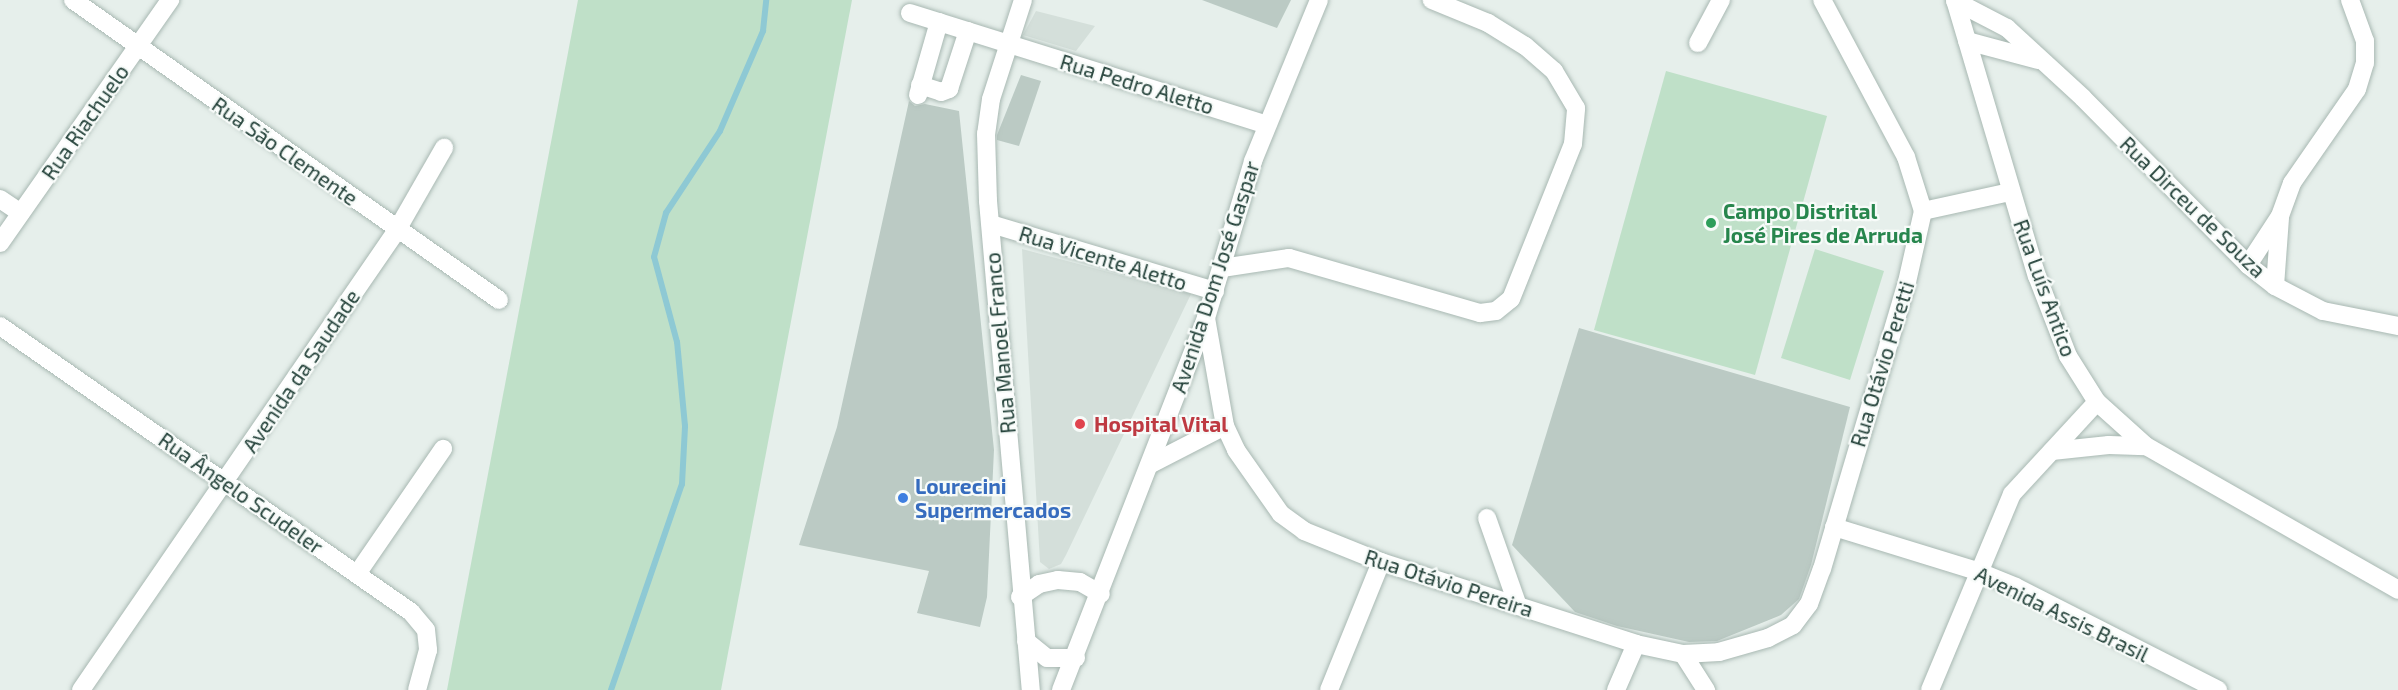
<!DOCTYPE html>
<html>
<head>
<meta charset="utf-8">
<style>
	body { margin:0 }
	#map { position:relative; width:2398px; height:690px; overflow:hidden; background:#e6efeb; font-family:"Exo 2",sans-serif }
	div>[style] { position:absolute }
	.built>* { inset:0; background:#d4dfda }
	.green>* { inset:0; background:#bfe0c8 }
	.stream>* { height:6px; margin:-3px; padding:0 3px; transform-origin:3px; border-radius:3px; background:#8ec9d4 }
	.building>* { inset:0; background:#bbcac4 }
	.roads { filter:drop-shadow(0 0 2px #a8b8b2) drop-shadow(0 0 2px #a8b8b2) }
	.minor>* { height:18px; margin:-9px; padding:0 9px; transform-origin:9px; border-radius:9px; background:#fff }
	.dots>* { width:16px; height:16px; translate:-50% -50%; box-sizing:border-box; border:3px solid #f7fbf9; border-radius:50% }
	span { translate:-50% -50%; white-space:nowrap; text-align:center; line-height:1.15; -webkit-text-stroke:4.5px #f7fbf9; paint-order:stroke }
	.street-label { font-size:21px; color:#24423a }
	.leisure-label { font-size:21px; color:#27864d; font-weight:700 }
	.left { translate:0 -50%; text-align:left }
	.health-label { font-size:21px; color:#be3a42; font-weight:700 }
	.shop-label { font-size:21px; color:#366cbe; font-weight:700 }
</style>
</head>
<body>
<div id="map">
	<div class="built">
		<i style="clip-path:polygon(1036px 11px,1095px 26px,1076px 51px,1023px 35px)"></i>
		<i style="clip-path:polygon(1022px 249px,1191px 294px,1066px 555px,1061px 564px,1049px 569px,1040px 562px)"></i>
	</div>
	<div class="green">
		<i style="clip-path:polygon(578px 0,852px 0,721px 690px,447px 690px)"></i>
		<i style="clip-path:polygon(1666px 71px,1827px 116px,1755px 375px,1594px 330px)"></i>
		<i style="clip-path:polygon(1815px 249px,1884px 271px,1850px 380px,1781px 358px)"></i>
	</div>
	<div class="stream">
		<i style="left:611px;top:690px;width:218px;rotate:-71deg"></i>
		<i style="left:682px;top:484px;width:58px;rotate:-87deg"></i>
		<i style="left:685px;top:426px;width:84px;rotate:-95.4deg"></i>
		<i style="left:677px;top:342px;width:88px;rotate:-105.1deg"></i>
		<i style="left:654px;top:257px;width:46px;rotate:-74.7deg"></i>
		<i style="left:666px;top:213px;width:98px;rotate:-56.6deg"></i>
		<i style="left:720px;top:131px;width:109px;rotate:-66.7deg"></i>
		<i style="left:763px;top:31px;width:31px;rotate:-84deg"></i>
	</div>
	<div class="building">
		<i style="clip-path:polygon(1202px 0,1291px 0,1277px 28px)"></i>
		<i style="clip-path:polygon(1021px 75px,1041px 81px,1019px 146px,997px 140px,997px 135px)"></i>
		<i style="clip-path:polygon(909px 101px,915px 106px,925px 104px,959px 111px,994px 450px,987px 597px,980px 627px,917px 613px,929px 571px,799px 545px,837px 427px)"></i>
		<i style="clip-path:polygon(1579px 328px,1850px 407px,1811px 565px,1799px 599px,1781px 615px,1717px 641px,1689px 642px,1617px 626px,1575px 612px,1512px 545px)"></i>
	</div>
	<div class="roads">
		<div class="minor">
			<i style="left:73px;top:0;width:521px;rotate:35.15deg"></i>
			<i style="left:1023px;top:0;width:104px;rotate:107.9deg"></i>
			<i style="left:991px;top:99px;width:35px;rotate:98deg"></i>
			<i style="left:986px;top:134px;width:67px;rotate:88.3deg"></i>
			<i style="left:988px;top:201px;width:491px;rotate:85deg"></i>
			<i style="left:1955px;top:0;width:288px;rotate:73.5deg"></i>
			<i style="left:2037px;top:276px;width:86px;rotate:68.8deg"></i>
			<i style="left:2068px;top:356px;width:54px;rotate:57.8deg"></i>
			<i style="left:2097px;top:402px;width:66px;rotate:41.9deg"></i>
			<i style="left:2146px;top:446px;width:290px;rotate:29.7deg"></i>
			<i style="left:1955px;top:1px;width:59px;rotate:27.4deg"></i>
			<i style="left:2007px;top:28px;width:103px;rotate:42.6deg"></i>
			<i style="left:2083px;top:98px;width:235px;rotate:45.3deg"></i>
			<i style="left:2248px;top:265px;width:34px;rotate:38deg"></i>
			<i style="left:2275px;top:286px;width:54px;rotate:27.5deg"></i>
			<i style="left:2323px;top:311px;width:76px;rotate:11.3deg"></i>
			<i style="left:910px;top:13px;width:374px;rotate:17.4deg"></i>
			<i style="left:1967px;top:41px;width:73px;rotate:15deg"></i>
			<i style="left:1698px;top:43px;width:49px;rotate:-61.9deg"></i>
			<i style="left:920px;top:85px;width:22px;rotate:18deg"></i>
			<i style="left:941px;top:92px;width:9px;rotate:-21deg"></i>
			<i style="left:949px;top:89px;width:61px;rotate:-71.9deg"></i>
			<i style="left:918px;top:95px;width:76px;rotate:-74deg"></i>
			<i style="left:0;top:199px;width:25px;rotate:34deg"></i>
			<i style="left:1923px;top:211px;width:89px;rotate:-12.3deg"></i>
			<i style="left:991px;top:224px;width:234px;rotate:16.7deg"></i>
			<i style="left:0;top:243px;width:297px;rotate:-55deg"></i>
			<i style="left:2248px;top:265px;width:59px;rotate:-56.9deg"></i>
			<i style="left:2280px;top:216px;width:35px;rotate:-70deg"></i>
			<i style="left:2292px;top:183px;width:114px;rotate:-55.3deg"></i>
			<i style="left:2357px;top:89px;width:27px;rotate:-73deg"></i>
			<i style="left:2365px;top:63px;width:22px;rotate:-90deg"></i>
			<i style="left:2365px;top:41px;width:44px;rotate:-110.1deg"></i>
			<i style="left:1222px;top:268px;width:68px;rotate:-8.5deg"></i>
			<i style="left:1289px;top:258px;width:199px;rotate:16.1deg"></i>
			<i style="left:1480px;top:313px;width:16px;rotate:-7deg"></i>
			<i style="left:1496px;top:311px;width:19px;rotate:-39deg"></i>
			<i style="left:1511px;top:299px;width:167px;rotate:-68.2deg"></i>
			<i style="left:1573px;top:144px;width:36px;rotate:-85deg"></i>
			<i style="left:1576px;top:108px;width:43px;rotate:-120.7deg"></i>
			<i style="left:1554px;top:71px;width:38px;rotate:-139deg"></i>
			<i style="left:1525px;top:46px;width:44px;rotate:-148.1deg"></i>
			<i style="left:1488px;top:23px;width:61px;rotate:-157.7deg"></i>
			<i style="left:2275px;top:286px;width:68px;rotate:-85.8deg"></i>
			<i style="left:1206px;top:318px;width:110px;rotate:80deg"></i>
			<i style="left:1225px;top:426px;width:26px;rotate:65deg"></i>
			<i style="left:1236px;top:450px;width:78px;rotate:54.9deg"></i>
			<i style="left:1281px;top:514px;width:29px;rotate:36deg"></i>
			<i style="left:1304px;top:531px;width:83px;rotate:21.9deg"></i>
			<i style="left:1381px;top:562px;width:268px;rotate:17.8deg"></i>
			<i style="left:1636px;top:644px;width:48px;rotate:12deg"></i>
			<i style="left:1683px;top:654px;width:36px;rotate:-3deg"></i>
			<i style="left:1719px;top:652px;width:51px;rotate:-15.9deg"></i>
			<i style="left:1768px;top:638px;width:28px;rotate:-27deg"></i>
			<i style="left:1793px;top:625px;width:26px;rotate:-53deg"></i>
			<i style="left:1809px;top:604px;width:37px;rotate:-70deg"></i>
			<i style="left:1822px;top:569px;width:299px;rotate:-73.5deg"></i>
			<i style="left:1907px;top:282px;width:73px;rotate:-77.3deg"></i>
			<i style="left:1923px;top:211px;width:57px;rotate:-107.5deg"></i>
			<i style="left:1906px;top:157px;width:178px;rotate:-118.1deg"></i>
			<i style="left:0;top:326px;width:501px;rotate:34.83deg"></i>
			<i style="left:411px;top:612px;width:23px;rotate:50deg"></i>
			<i style="left:426px;top:630px;width:20px;rotate:84deg"></i>
			<i style="left:428px;top:650px;width:41px;rotate:105.4deg"></i>
			<i style="left:2052px;top:451px;width:57px;rotate:-6deg"></i>
			<i style="left:2109px;top:445px;width:37px;rotate:2deg"></i>
			<i style="left:1151px;top:464px;width:83px;rotate:-27.2deg"></i>
			<i style="left:1487px;top:518px;width:93px;rotate:70.6deg"></i>
			<i style="left:1834px;top:527px;width:150px;rotate:17.1deg"></i>
			<i style="left:1977px;top:571px;width:42px;rotate:22.3deg"></i>
			<i style="left:2016px;top:587px;width:227px;rotate:27deg"></i>
			<i style="left:357px;top:574px;width:152px;rotate:-55.5deg"></i>
			<i style="left:1020px;top:597px;width:23px;rotate:-34deg"></i>
			<i style="left:1039px;top:584px;width:19px;rotate:-12deg"></i>
			<i style="left:1058px;top:580px;width:22px;rotate:5deg"></i>
			<i style="left:1080px;top:582px;width:24px;rotate:30deg"></i>
			<i style="left:1026px;top:641px;width:27px;rotate:39deg"></i>
			<i style="left:1047px;top:658px;width:29px"></i>
			<i style="left:1683px;top:654px;width:43px;rotate:57.4deg"></i>
			<i style="left:81px;top:690px;width:558px;rotate:-55.51deg"></i>
			<i style="left:397px;top:230px;width:95px;rotate:-60.2deg"></i>
			<i style="left:1061px;top:690px;width:399px;rotate:-68.7deg"></i>
			<i style="left:1206px;top:318px;width:164px;rotate:-73.3deg"></i>
			<i style="left:1253px;top:161px;width:174px;rotate:-67.7deg"></i>
			<i style="left:1329px;top:690px;width:138px;rotate:-67.9deg"></i>
			<i style="left:1616px;top:690px;width:50px;rotate:-66.5deg"></i>
			<i style="left:1930px;top:690px;width:212px;rotate:-67.3deg"></i>
			<i style="left:2012px;top:494px;width:125px;rotate:-47.3deg"></i>
		</div>
	</div>
	<div class="dots">
		<i style="left:1711px;top:223px;background:#2e9e5b"></i>
		<i style="left:1080px;top:424px;background:#e0444e"></i>
		<i style="left:903px;top:498px;background:#3f7fe0"></i>
	</div>
	<div class="street-label">
		<span style="left:1137px;top:84px;rotate:17deg">Rua Pedro Aletto</span>
		<span style="left:85px;top:122px;rotate:-55deg">Rua Riachuelo</span>
		<span style="left:285px;top:151px;rotate:35deg">Rua São Clemente</span>
		<span style="left:2193px;top:207px;rotate:44deg">Rua Dirceu de Souza</span>
		<span style="left:1103px;top:258px;rotate:17deg">Rua Vicente Aletto</span>
		<span style="left:1215px;top:277px;rotate:-72deg">Avenida Dom José Gaspar</span>
		<span style="left:2045px;top:288px;rotate:70deg">Rua Luís Antico</span>
		<span style="left:1000px;top:343px;rotate:-95deg">Rua Manoel Franco</span>
		<span style="left:1882px;top:364px;rotate:-73deg">Rua Otávio Peretti</span>
		<span style="left:301px;top:371px;rotate:-56deg">Avenida da Saudade</span>
		<span style="left:241px;top:493px;rotate:35deg">Rua Ângelo Scudeler</span>
		<span style="left:1449px;top:583px;rotate:18deg">Rua Otávio Pereira</span>
		<span style="left:2062px;top:614px;rotate:26deg">Avenida Assis Brasil</span>
	</div>
	<div class="leisure-label">
		<span class="left" style="left:1723px;top:223px">Campo Distrital<br>José Pires de Arruda</span>
	</div>
	<div class="health-label">
		<span class="left" style="left:1094px;top:424px">Hospital Vital</span>
	</div>
	<div class="shop-label">
		<span class="left" style="left:915px;top:498px">Lourecini<br>Supermercados</span>
	</div>
</div>
</body>
</html>
